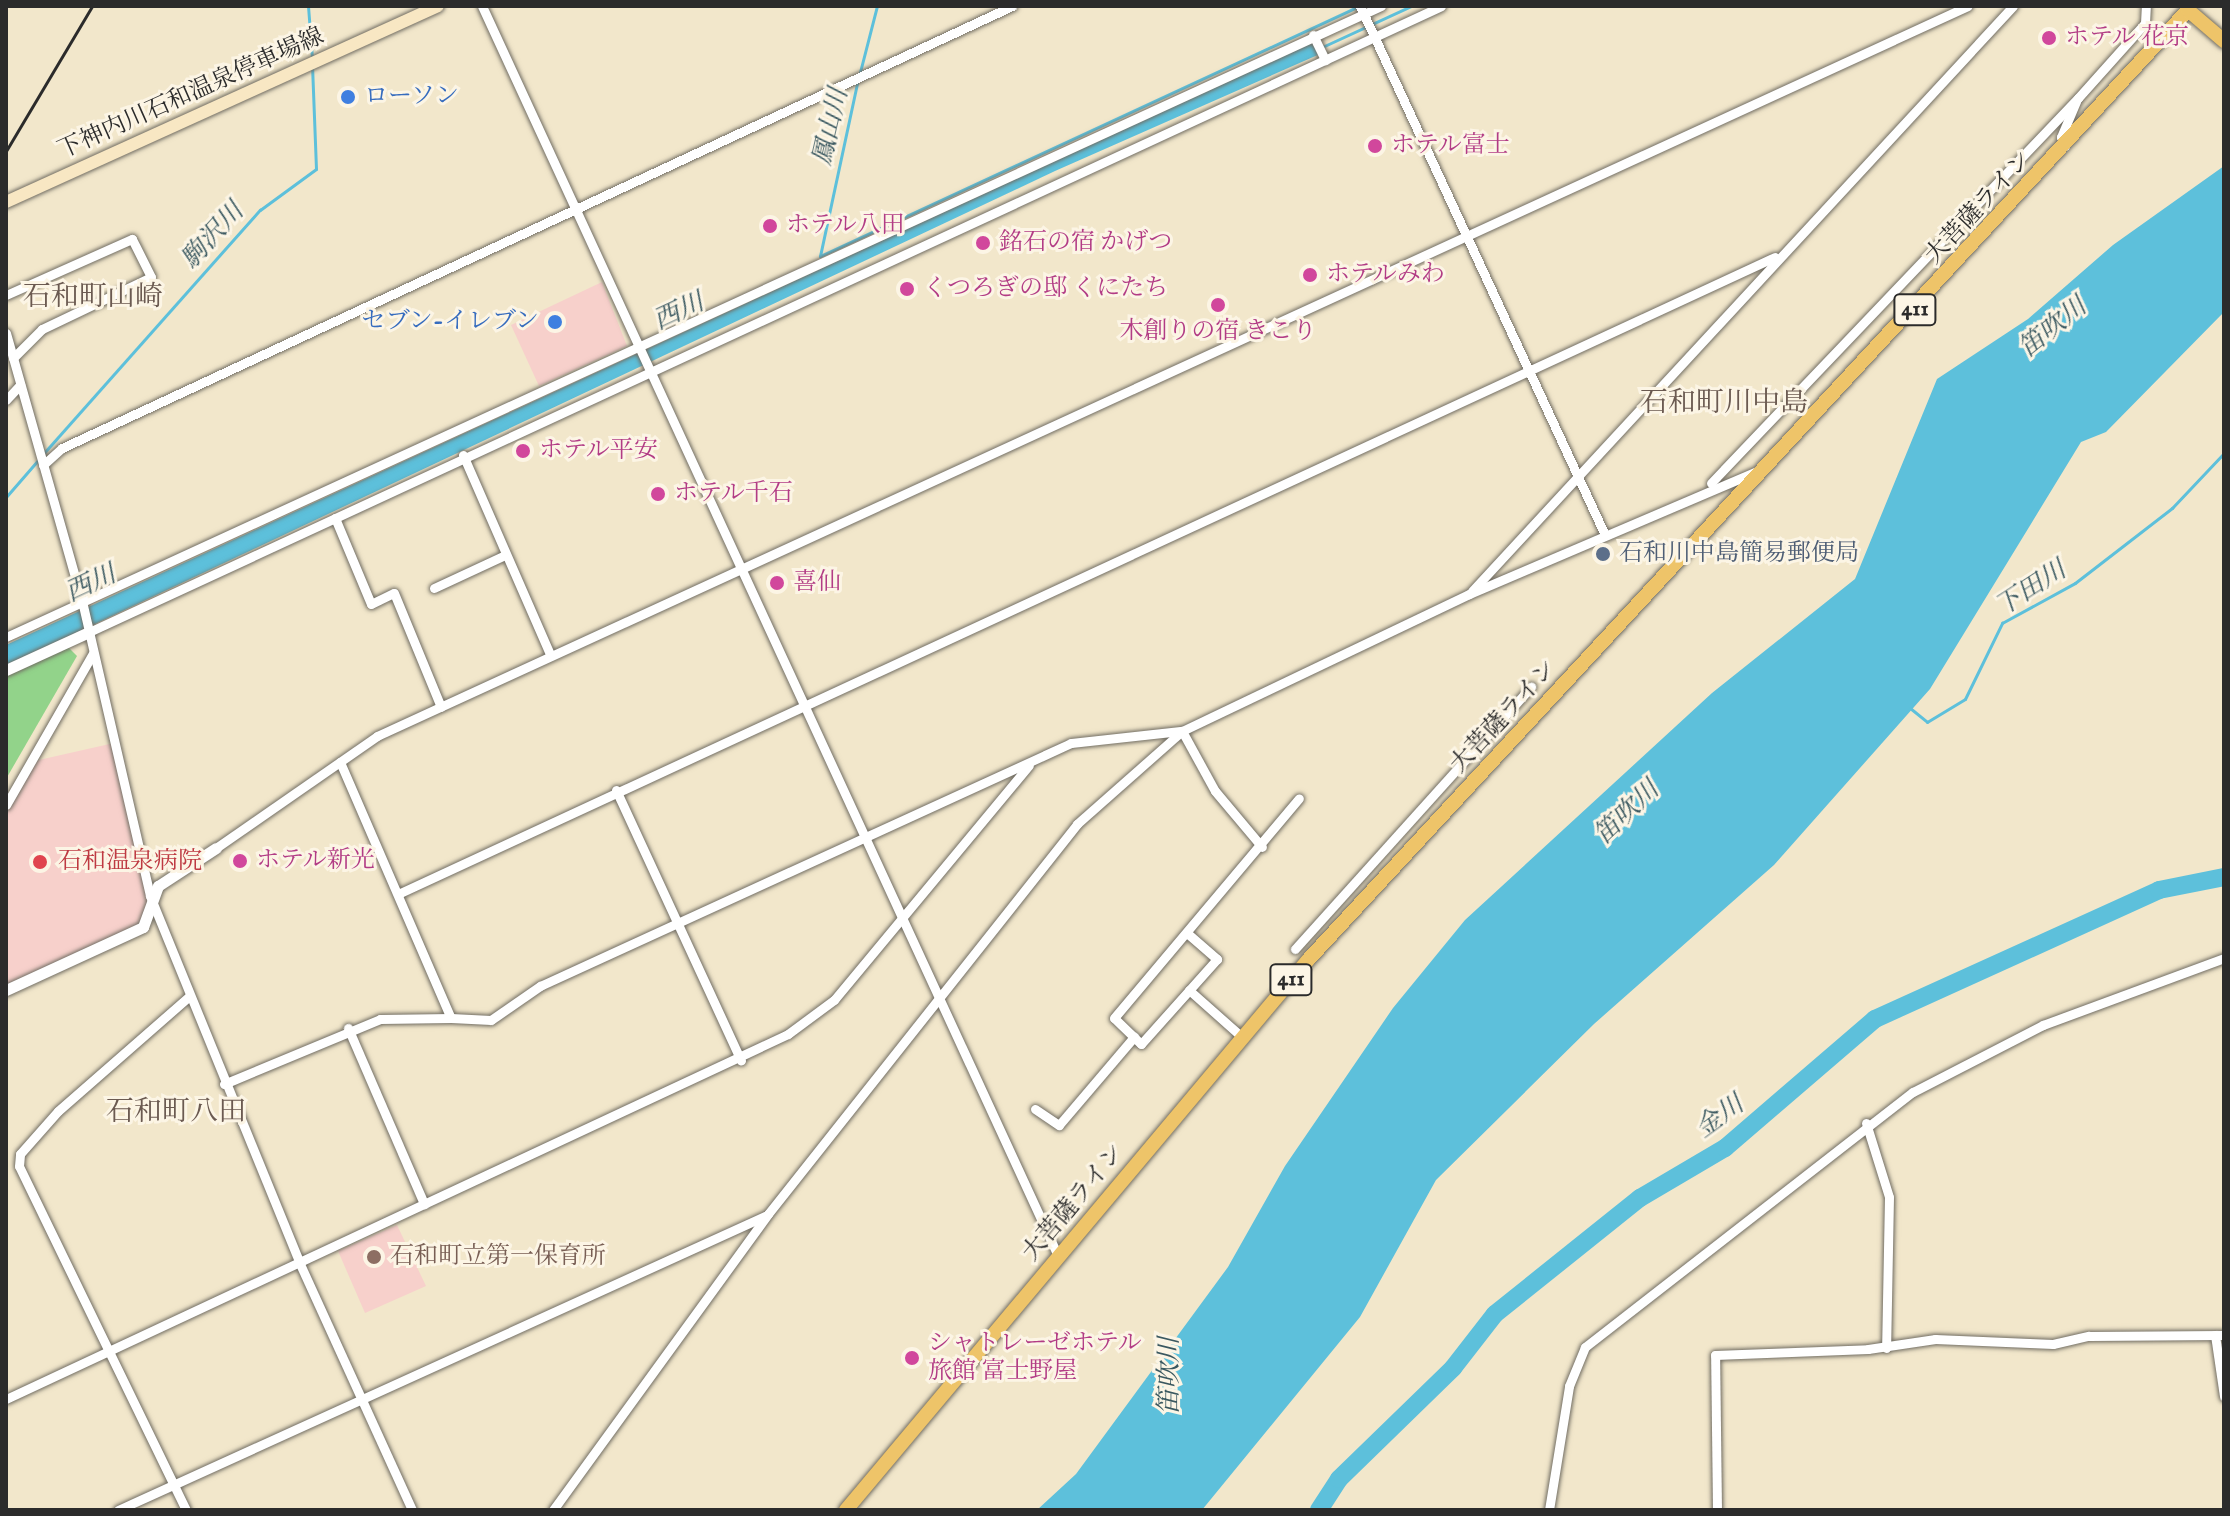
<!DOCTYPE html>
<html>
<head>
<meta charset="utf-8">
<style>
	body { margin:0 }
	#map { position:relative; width:2230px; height:1516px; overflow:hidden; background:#f2e7cb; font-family:"IM FELL English","Noto Serif JP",serif }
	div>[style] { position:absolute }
	.built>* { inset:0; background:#f7d0cb }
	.green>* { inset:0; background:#92d38a }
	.water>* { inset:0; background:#5dc0db }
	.stream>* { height:3px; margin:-1.5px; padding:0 1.5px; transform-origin:1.5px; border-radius:1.5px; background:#5dc0db }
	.river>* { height:18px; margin:-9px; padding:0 9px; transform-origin:9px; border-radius:9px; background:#5dc0db }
	.roads { filter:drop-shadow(0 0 2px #716d63) drop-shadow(0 0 2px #716d63) }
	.minor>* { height:9px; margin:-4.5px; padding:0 4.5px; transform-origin:4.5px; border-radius:4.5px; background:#fff }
	.tertiary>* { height:11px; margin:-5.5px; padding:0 5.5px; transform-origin:5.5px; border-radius:5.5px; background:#fff }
	.secondary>* { height:12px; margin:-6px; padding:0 6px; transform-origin:6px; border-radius:6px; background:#f8e7c3 }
	.trunk>* { height:14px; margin:-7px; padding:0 7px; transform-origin:7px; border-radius:7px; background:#eec469 }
	.rail>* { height:3px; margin:-1.5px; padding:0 1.5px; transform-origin:1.5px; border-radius:1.5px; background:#2b2b2b }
	.dots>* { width:22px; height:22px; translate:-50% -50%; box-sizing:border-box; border:4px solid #fcf5e5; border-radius:50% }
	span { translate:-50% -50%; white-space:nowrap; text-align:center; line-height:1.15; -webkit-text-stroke:6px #fcf5e5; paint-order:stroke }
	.shield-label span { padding:2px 6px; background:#fcf5e5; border:2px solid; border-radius:6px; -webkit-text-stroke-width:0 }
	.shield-label { font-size:22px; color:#2b2b2b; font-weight:700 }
	.hotel-label { font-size:24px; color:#b23c85 }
	.left { translate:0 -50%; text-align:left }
	.street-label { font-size:24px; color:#2b2b2b }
	.shop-label { font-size:24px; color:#366cbe }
	.right { translate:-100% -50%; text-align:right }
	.service-label { font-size:24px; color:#4e5e75 }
	.health-label { font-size:24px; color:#be3a42 }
	.education-label { font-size:24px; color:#785e54 }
	.water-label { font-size:26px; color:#3a5860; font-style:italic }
	.quarter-label { font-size:28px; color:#6b5a51 }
	.frame { position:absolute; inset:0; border:8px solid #2b2b2b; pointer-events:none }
</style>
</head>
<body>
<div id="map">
	<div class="built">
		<i style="clip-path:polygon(602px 282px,627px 346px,539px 386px,511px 325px)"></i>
		<i style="clip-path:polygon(114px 743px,150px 896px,143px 927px,6px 990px,6px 805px,30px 762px)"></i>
		<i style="clip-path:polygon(397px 1225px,426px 1286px,365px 1313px,338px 1251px)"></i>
	</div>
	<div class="green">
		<i style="clip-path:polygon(67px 646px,77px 656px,6px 779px,6px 675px)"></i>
	</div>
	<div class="water">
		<i style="clip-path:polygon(1314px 41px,1320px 54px,1055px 171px,6px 666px,6px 645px)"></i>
		<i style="clip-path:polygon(2224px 166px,2224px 312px,2106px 432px,2081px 442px,1930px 689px,1774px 865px,1594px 1024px,1436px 1180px,1360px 1317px,1202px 1510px,1037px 1510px,1076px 1474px,1228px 1267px,1285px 1166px,1393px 1008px,1465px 920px,1712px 693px,1855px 579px,1937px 379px,2028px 319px,2113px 245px)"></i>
	</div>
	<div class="stream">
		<i style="left:308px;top:6px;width:52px;rotate:85.6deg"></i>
		<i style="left:1320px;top:48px;width:100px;rotate:-24.8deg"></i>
		<i style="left:860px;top:72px;width:68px;rotate:-75.6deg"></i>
		<i style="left:820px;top:256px;width:594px;rotate:-24.88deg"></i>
		<i style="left:820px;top:256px;width:181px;rotate:-77.9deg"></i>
		<i style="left:43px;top:454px;width:327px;rotate:-48.4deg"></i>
		<i style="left:260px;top:210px;width:69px;rotate:-36.2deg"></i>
		<i style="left:316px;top:169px;width:103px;rotate:-92.2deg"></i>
		<i style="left:6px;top:497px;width:49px;rotate:-49.1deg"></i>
		<i style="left:1910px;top:708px;width:22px;rotate:39deg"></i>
		<i style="left:1927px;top:722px;width:44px;rotate:-31.2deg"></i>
		<i style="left:1965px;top:699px;width:85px;rotate:-64deg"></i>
		<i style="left:2002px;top:623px;width:83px;rotate:-28.7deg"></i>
		<i style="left:2075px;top:583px;width:123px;rotate:-37.7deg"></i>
		<i style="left:2172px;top:508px;width:76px;rotate:-46.6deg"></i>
	</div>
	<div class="river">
		<i style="left:1319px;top:1510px;width:37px;rotate:-57deg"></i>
		<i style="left:1339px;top:1479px;width:159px;rotate:-44.2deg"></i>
		<i style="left:1453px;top:1368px;width:68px;rotate:-52.1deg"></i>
		<i style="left:1495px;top:1314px;width:186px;rotate:-38.7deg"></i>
		<i style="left:1640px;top:1198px;width:99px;rotate:-30.5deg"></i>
		<i style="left:1725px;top:1148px;width:198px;rotate:-40.7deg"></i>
		<i style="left:1875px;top:1019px;width:312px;rotate:-24.4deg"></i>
		<i style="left:2159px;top:890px;width:66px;rotate:-11.3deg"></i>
	</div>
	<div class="roads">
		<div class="minor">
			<i style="left:482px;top:6px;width:1376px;rotate:65.26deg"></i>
			<i style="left:1360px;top:6px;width:583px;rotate:65.15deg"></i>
			<i style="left:1313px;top:35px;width:28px;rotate:64deg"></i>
			<i style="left:2065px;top:146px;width:10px;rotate:-114deg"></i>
			<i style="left:2061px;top:137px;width:39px;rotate:-67deg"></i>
			<i style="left:6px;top:295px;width:138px;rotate:-24deg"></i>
			<i style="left:132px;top:239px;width:42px;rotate:63.4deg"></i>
			<i style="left:151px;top:277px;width:121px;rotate:154.5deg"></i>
			<i style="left:42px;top:329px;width:41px;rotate:135deg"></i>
			<i style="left:6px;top:333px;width:279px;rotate:74.2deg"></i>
			<i style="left:82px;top:601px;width:303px;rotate:77deg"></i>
			<i style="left:150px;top:896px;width:397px;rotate:67.8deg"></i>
			<i style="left:300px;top:1264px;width:270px;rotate:65.5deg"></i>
			<i style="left:6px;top:400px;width:21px;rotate:-47deg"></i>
			<i style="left:463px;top:455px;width:219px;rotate:66.4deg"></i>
			<i style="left:43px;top:465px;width:25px;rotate:-42deg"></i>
			<i style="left:62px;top:448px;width:1048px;rotate:-24.95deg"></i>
			<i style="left:1711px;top:483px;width:532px;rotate:-46.37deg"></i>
			<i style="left:2078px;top:98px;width:101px;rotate:-48.2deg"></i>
			<i style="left:2145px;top:23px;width:17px;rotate:-87deg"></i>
			<i style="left:335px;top:518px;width:93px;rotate:67.3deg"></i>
			<i style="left:371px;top:604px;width:25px;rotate:-26deg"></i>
			<i style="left:394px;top:593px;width:123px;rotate:67.6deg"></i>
			<i style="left:434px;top:588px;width:76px;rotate:-24.9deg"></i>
			<i style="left:1472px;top:591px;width:797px;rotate:-47.24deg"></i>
			<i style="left:89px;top:632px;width:1490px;rotate:-24.84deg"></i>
			<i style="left:6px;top:637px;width:1513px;rotate:-24.65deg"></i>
			<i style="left:1182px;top:731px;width:68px;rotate:61.2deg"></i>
			<i style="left:1215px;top:791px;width:73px;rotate:50deg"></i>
			<i style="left:340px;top:762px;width:279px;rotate:66.6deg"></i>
			<i style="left:451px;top:1018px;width:40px;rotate:2.9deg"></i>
			<i style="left:491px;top:1020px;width:60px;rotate:-34.8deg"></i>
			<i style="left:540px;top:986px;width:584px;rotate:-24.59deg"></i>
			<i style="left:1071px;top:743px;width:110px;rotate:-6.3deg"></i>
			<i style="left:616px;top:790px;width:298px;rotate:65.2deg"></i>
			<i style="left:6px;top:805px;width:175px;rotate:-60.2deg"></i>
			<i style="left:216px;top:848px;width:196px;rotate:-34.8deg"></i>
			<i style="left:377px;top:736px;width:1750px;rotate:-24.65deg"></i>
			<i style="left:398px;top:894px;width:1517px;rotate:-24.83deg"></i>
			<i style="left:1187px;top:933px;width:40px;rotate:41deg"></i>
			<i style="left:1217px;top:959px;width:114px;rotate:131.8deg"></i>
			<i style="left:1141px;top:1044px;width:37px;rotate:-136deg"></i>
			<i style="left:1114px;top:1018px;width:287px;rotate:-49.9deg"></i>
			<i style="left:1295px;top:949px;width:353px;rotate:-48deg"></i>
			<i style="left:1189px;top:990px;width:71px;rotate:41.6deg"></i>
			<i style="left:348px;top:1028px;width:192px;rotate:66.6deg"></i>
			<i style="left:224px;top:1084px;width:169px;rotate:-22.6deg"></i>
			<i style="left:380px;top:1019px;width:71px;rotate:-0.8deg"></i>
			<i style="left:1035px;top:1109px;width:29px;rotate:34deg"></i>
			<i style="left:1059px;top:1125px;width:116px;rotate:-49.6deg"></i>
			<i style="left:1866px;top:1123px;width:77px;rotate:72.7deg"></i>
			<i style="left:1889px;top:1197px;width:151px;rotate:91.1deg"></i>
			<i style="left:2215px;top:1335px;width:62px;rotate:81.6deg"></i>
			<i style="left:6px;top:1399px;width:863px;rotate:-25.02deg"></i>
			<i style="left:788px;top:1034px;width:57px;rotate:-36.5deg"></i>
			<i style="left:834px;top:1000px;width:305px;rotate:-50.3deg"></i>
			<i style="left:118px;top:1510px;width:711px;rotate:-24.44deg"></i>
			<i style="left:186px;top:1510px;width:382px;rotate:-115.9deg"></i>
			<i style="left:19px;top:1166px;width:12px;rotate:-85deg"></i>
			<i style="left:20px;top:1154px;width:57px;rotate:-48.5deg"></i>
			<i style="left:58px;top:1111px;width:173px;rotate:-41.2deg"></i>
			<i style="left:553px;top:1510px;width:366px;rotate:-54deg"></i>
			<i style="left:768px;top:1214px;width:498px;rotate:-51.6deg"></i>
			<i style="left:1077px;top:824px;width:140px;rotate:-41.5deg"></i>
			<i style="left:1182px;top:731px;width:318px;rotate:-25.5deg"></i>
			<i style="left:1469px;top:594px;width:316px;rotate:-23.1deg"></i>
			<i style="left:1549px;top:1510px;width:126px;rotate:-80.8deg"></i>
			<i style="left:1569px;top:1386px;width:42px;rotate:-67.7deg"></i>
			<i style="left:1585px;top:1347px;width:415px;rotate:-37.9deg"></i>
			<i style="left:1913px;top:1092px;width:146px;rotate:-27.3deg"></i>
			<i style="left:2043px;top:1025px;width:193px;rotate:-20.3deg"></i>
			<i style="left:1717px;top:1510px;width:155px;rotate:-90.7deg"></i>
			<i style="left:1715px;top:1355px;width:153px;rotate:-2.2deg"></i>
			<i style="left:1868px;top:1349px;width:68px;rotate:-8.5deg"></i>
			<i style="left:1935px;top:1339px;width:118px;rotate:2.4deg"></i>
			<i style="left:2053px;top:1344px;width:37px;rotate:-13deg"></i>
			<i style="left:2089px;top:1336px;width:135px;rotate:-0.4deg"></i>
		</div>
		<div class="tertiary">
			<i style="left:6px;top:670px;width:91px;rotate:-24.6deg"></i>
			<i style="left:6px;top:990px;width:151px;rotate:-24.7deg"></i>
			<i style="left:143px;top:927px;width:44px;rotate:-69.9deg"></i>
			<i style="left:158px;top:886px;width:69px;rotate:-33.2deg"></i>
		</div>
		<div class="secondary">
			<i style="left:6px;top:202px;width:474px;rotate:-24.4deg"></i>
		</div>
		<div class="trunk">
			<i style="left:846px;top:1510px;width:718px;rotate:-49.97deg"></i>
			<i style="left:1308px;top:960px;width:1295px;rotate:-47.19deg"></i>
			<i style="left:2188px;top:10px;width:48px;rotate:40.7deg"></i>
		</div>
	</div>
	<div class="rail">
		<i style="left:6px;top:151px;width:169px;rotate:-59.3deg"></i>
	</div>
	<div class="dots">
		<i style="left:2049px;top:38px;background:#d1479c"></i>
		<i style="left:348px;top:97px;background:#3f7fe0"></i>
		<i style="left:1375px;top:146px;background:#d1479c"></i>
		<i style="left:770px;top:226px;background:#d1479c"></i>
		<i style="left:983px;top:243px;background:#d1479c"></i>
		<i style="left:1310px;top:275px;background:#d1479c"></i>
		<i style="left:907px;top:289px;background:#d1479c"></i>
		<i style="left:1218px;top:305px;background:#d1479c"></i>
		<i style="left:555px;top:322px;background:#3f7fe0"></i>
		<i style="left:523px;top:451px;background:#d1479c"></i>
		<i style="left:658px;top:494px;background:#d1479c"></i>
		<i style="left:1603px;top:554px;background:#5c6f8a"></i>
		<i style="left:777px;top:583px;background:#d1479c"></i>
		<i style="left:240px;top:861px;background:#d1479c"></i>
		<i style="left:40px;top:862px;background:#e0444e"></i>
		<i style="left:374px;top:1257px;background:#8d6e63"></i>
		<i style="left:912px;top:1358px;background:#d1479c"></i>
	</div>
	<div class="shield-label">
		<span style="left:1915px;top:310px">411</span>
		<span style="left:1291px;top:980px">411</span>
	</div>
	<div class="hotel-label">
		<span class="left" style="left:2065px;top:38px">ホテル 花京</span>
		<span class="left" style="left:1391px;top:146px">ホテル富士</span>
		<span class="left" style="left:786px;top:226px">ホテル八田</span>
		<span class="left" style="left:999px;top:243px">銘石の宿 かげつ</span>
		<span class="left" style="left:1326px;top:275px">ホテルみわ</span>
		<span class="left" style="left:923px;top:289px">くつろぎの邸 くにたち</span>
		<span style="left:1218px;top:332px">木創りの宿 きこり</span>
		<span class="left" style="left:539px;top:451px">ホテル平安</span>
		<span class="left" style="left:674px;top:494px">ホテル千石</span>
		<span class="left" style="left:793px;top:583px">喜仙</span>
		<span class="left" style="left:256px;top:861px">ホテル新光</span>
		<span class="left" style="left:928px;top:1358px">シャトレーゼホテル<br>旅館 富士野屋</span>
	</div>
	<div class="street-label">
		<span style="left:191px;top:94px;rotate:-24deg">下神内川石和温泉停車場線</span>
		<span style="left:1979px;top:208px;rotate:-47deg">大菩薩ライン</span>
		<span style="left:1504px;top:717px;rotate:-47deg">大菩薩ライン</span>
		<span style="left:1074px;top:1203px;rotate:-50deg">大菩薩ライン</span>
	</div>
	<div class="shop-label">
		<span class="left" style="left:364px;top:97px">ローソン</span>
		<span class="right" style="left:539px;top:322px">セブン-イレブン</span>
	</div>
	<div class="service-label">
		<span class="left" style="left:1619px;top:554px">石和川中島簡易郵便局</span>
	</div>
	<div class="health-label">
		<span class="left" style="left:58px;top:862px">石和温泉病院</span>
	</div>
	<div class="education-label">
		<span class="left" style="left:390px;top:1257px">石和町立第一保育所</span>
	</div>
	<div class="water-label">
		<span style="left:831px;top:127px;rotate:-77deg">鳳山川</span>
		<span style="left:213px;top:236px;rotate:-48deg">駒沢川</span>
		<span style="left:679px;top:312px;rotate:-25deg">西川</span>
		<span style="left:2053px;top:328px;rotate:-39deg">笛吹川</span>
		<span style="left:91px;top:584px;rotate:-25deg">西川</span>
		<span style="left:2031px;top:589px;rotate:-33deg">下田川</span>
		<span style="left:1627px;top:813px;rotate:-44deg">笛吹川</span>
		<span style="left:1720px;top:1117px;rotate:-36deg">金川</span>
		<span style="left:1170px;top:1376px;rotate:-90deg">笛吹川</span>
	</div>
	<div class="quarter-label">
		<span style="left:93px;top:298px">石和町山崎</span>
		<span style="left:1724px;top:404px">石和町川中島</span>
		<span style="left:176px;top:1113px">石和町八田</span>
	</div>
	<div class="frame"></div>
</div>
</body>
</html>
